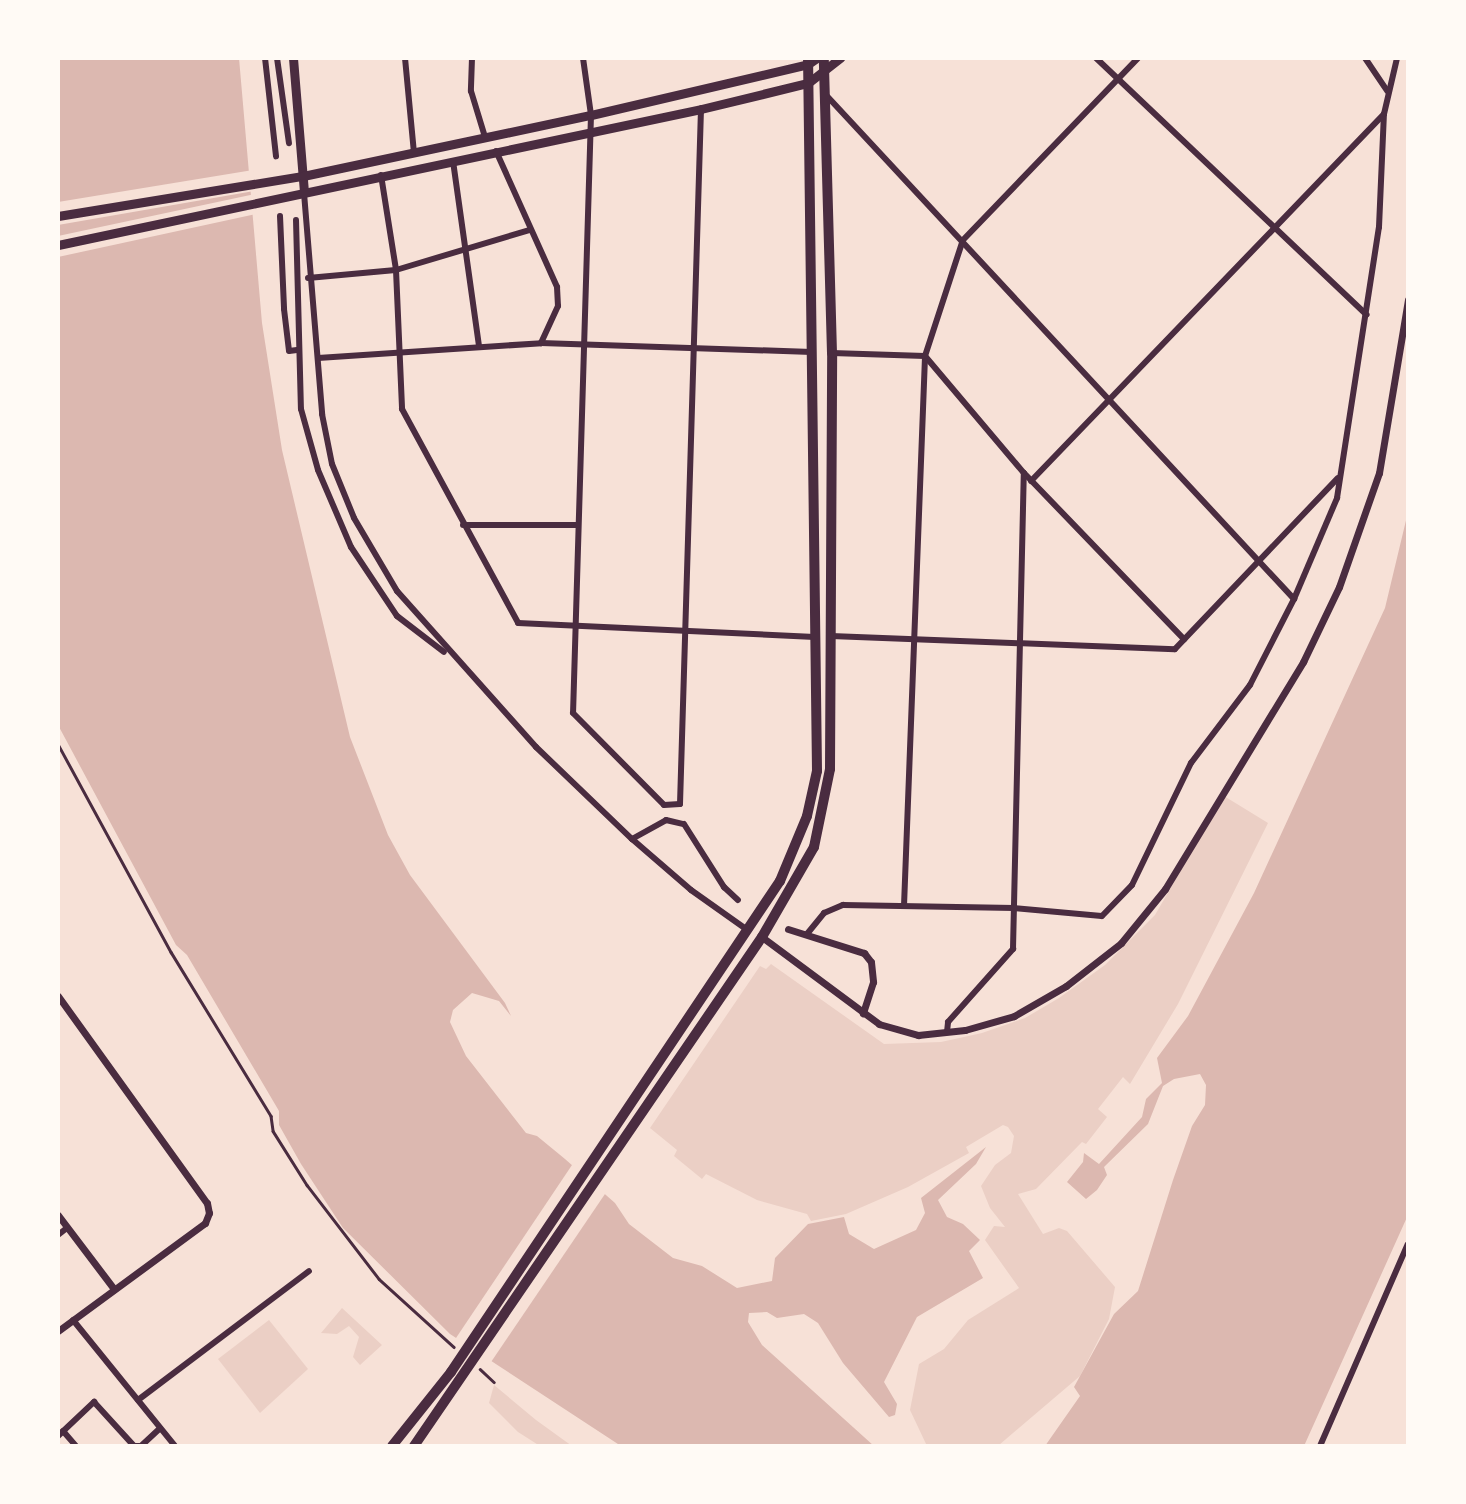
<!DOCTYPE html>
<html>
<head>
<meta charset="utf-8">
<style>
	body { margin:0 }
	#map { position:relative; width:1466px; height:1504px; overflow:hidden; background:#f7e1d7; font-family:Bitter,serif }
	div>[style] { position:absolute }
	.green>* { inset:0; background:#ebcfc5 }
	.water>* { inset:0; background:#dcb8b0 }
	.pier>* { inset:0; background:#f7e1d7 }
	.path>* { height:2.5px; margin:-1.25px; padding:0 1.25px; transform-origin:1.25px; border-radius:1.25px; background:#4a2c40 }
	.minor>* { height:6px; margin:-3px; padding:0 3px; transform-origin:3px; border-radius:3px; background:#4a2c40 }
	.tertiary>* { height:7px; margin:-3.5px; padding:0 3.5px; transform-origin:3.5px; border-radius:3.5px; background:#4a2c40 }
	.secondary>* { height:9px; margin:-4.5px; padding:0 4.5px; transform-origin:4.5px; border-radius:4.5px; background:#4a2c40 }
	.trunk>* { height:10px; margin:-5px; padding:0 5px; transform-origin:5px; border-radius:5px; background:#4a2c40 }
	span { translate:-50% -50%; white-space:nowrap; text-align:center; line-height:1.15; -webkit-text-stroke:5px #fffaf5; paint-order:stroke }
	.frame { position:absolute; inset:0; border:60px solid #fffaf5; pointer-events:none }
</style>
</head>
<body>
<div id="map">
	<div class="green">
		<i style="clip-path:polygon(1224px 796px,1268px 823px,1178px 1004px,1130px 1084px,1123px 1077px,1098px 1109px,1107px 1117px,1086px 1144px,1082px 1142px,1036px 1189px,1018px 1194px,1043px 1234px,1059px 1228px,1067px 1231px,1115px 1287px,1109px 1319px,1080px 1376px,999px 1445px,927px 1446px,910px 1410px,919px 1364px,944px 1349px,968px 1320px,1019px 1288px,985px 1240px,994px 1226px,1005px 1227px,990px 1208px,981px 1186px,995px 1165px,1011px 1153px,1014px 1136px,1008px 1127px,1003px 1125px,966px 1147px,969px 1153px,908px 1187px,846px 1214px,811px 1221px,807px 1214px,757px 1200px,706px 1174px,702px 1179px,674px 1156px,677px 1150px,650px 1128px,760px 966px,766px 969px,771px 964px,884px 1044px,941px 1042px,982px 1033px,1025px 1018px,1059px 998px,1105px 965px,1155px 915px)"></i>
		<i style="clip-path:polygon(342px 1308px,382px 1345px,360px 1365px,353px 1357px,359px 1337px,349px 1326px,337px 1334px,321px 1333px)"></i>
		<i style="clip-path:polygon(269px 1320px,308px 1369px,260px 1413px,218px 1359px)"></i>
		<i style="clip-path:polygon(494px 1385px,536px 1420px,572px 1446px,540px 1446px,518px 1432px,489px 1403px)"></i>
	</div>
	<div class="water">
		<i style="clip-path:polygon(58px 58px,239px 58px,262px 323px,282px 450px,350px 737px,388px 835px,410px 875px,505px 1003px,511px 1016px,499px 1001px,472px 993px,453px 1010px,450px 1022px,466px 1056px,526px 1133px,537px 1136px,565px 1159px,615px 1203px,629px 1224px,673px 1258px,702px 1266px,737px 1288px,772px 1281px,775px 1258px,808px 1224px,844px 1217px,849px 1234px,874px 1249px,916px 1230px,925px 1213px,921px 1198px,986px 1147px,976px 1164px,938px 1200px,947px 1217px,963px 1224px,980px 1240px,969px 1251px,983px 1278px,917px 1317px,884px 1382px,897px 1404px,895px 1415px,889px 1417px,843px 1363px,818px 1323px,804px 1314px,777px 1318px,767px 1312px,749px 1313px,748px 1322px,762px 1345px,874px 1446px,621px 1446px,450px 1334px,343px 1228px,301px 1164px,279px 1125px,279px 1111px,187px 955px,176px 945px,58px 725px)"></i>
		<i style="clip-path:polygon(1408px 512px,1408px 1215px,1304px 1446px,1045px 1446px,1080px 1396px,1074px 1387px,1114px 1314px,1138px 1291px,1173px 1180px,1192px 1126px,1205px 1105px,1206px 1085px,1200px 1074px,1174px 1079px,1163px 1086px,1148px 1124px,1104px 1167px,1107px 1175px,1097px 1190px,1086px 1199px,1067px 1182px,1083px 1162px,1084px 1153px,1099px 1164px,1142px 1117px,1146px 1099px,1162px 1083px,1157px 1058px,1188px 1016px,1254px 893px,1385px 608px)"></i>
	</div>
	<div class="pier">
		<i style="clip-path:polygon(253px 170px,254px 191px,58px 225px,58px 202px)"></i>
		<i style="clip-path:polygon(255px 194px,256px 214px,58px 257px,58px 236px)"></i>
		<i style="clip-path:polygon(574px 1162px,607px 1191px,489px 1365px,454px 1341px)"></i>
	</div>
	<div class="path">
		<i style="left:58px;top:744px;width:237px;rotate:61.5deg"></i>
		<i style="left:171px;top:952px;width:192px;rotate:58.6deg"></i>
		<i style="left:271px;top:1116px;width:15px;rotate:82deg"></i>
		<i style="left:273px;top:1131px;width:64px;rotate:57.8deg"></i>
		<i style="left:307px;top:1185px;width:118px;rotate:52.5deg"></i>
		<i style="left:379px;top:1279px;width:101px;rotate:42.2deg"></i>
		<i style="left:480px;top:1369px;width:19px;rotate:43deg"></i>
	</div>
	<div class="minor">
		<i style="left:265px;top:58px;width:99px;rotate:83.6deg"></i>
		<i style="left:277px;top:58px;width:86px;rotate:82deg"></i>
		<i style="left:405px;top:58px;width:95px;rotate:84.6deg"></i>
		<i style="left:472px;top:58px;width:33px;rotate:92deg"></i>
		<i style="left:471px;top:91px;width:48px;rotate:73.1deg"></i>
		<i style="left:583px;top:58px;width:58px;rotate:82deg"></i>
		<i style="left:591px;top:115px;width:598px;rotate:91.72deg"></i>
		<i style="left:573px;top:713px;width:129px;rotate:45.3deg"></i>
		<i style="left:664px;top:805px;width:16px;rotate:-4deg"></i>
		<i style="left:680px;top:804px;width:695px;rotate:-88.27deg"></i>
		<i style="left:1096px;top:58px;width:373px;rotate:43.5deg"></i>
		<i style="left:1365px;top:58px;width:40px;rotate:56deg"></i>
		<i style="left:826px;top:95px;width:688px;rotate:47.12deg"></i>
		<i style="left:496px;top:151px;width:149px;rotate:65.8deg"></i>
		<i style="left:557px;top:287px;width:19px;rotate:87deg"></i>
		<i style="left:558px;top:306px;width:41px;rotate:114.7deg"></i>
		<i style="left:453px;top:161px;width:186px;rotate:82deg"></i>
		<i style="left:381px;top:175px;width:96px;rotate:81deg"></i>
		<i style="left:396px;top:270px;width:139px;rotate:87.5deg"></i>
		<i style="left:402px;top:409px;width:243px;rotate:61.5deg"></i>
		<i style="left:518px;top:623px;width:297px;rotate:2.7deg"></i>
		<i style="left:304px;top:193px;width:222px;rotate:85.3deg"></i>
		<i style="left:322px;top:414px;width:51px;rotate:78.7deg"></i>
		<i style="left:332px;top:464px;width:58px;rotate:67.8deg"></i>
		<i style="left:354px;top:518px;width:85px;rotate:59.5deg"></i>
		<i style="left:397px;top:591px;width:209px;rotate:48.3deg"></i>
		<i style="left:536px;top:747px;width:133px;rotate:43.8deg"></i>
		<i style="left:632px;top:839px;width:78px;rotate:40.8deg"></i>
		<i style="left:691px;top:890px;width:67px;rotate:35.3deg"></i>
		<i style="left:280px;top:216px;width:93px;rotate:87.5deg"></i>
		<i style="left:284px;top:309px;width:42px;rotate:83.2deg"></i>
		<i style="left:289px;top:351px;width:8px;rotate:-7deg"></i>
		<i style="left:296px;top:220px;width:189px;rotate:88.5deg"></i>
		<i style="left:301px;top:409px;width:63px;rotate:74.4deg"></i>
		<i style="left:318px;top:470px;width:84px;rotate:66.8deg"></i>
		<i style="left:351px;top:547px;width:83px;rotate:56.3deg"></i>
		<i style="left:397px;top:616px;width:59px;rotate:37.5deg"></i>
		<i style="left:308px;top:278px;width:88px;rotate:-5.2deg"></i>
		<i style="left:396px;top:270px;width:139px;rotate:-16.7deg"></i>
		<i style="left:832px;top:353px;width:93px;rotate:1.8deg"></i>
		<i style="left:925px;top:356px;width:153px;rotate:49.8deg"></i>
		<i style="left:1024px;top:473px;width:231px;rotate:46.1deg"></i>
		<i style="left:318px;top:358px;width:224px;rotate:-3.8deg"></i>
		<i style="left:541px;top:343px;width:271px;rotate:1.9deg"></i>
		<i style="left:1031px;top:481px;width:509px;rotate:-46.11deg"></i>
		<i style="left:463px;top:525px;width:114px"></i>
		<i style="left:831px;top:636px;width:344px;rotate:2.2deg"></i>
		<i style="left:1175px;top:649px;width:236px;rotate:-46.4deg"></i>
		<i style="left:632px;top:839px;width:39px;rotate:-29deg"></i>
		<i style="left:666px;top:820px;width:18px;rotate:13deg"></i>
		<i style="left:684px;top:824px;width:75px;rotate:57.6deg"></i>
		<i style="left:724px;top:887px;width:19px;rotate:43deg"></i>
		<i style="left:904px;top:906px;width:550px;rotate:-87.81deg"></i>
		<i style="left:925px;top:356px;width:122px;rotate:-71.9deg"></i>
		<i style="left:963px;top:240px;width:252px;rotate:-46.1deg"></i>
		<i style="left:807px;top:934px;width:27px;rotate:-51deg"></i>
		<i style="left:824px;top:913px;width:21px;rotate:-23deg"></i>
		<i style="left:843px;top:905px;width:171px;rotate:1deg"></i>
		<i style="left:1014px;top:908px;width:88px;rotate:5.2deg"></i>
		<i style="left:1102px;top:916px;width:43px;rotate:-45.9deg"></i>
		<i style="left:1132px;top:885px;width:136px;rotate:-64.2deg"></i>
		<i style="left:1191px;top:763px;width:98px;rotate:-52.9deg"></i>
		<i style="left:1250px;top:685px;width:97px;rotate:-62.9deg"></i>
		<i style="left:1294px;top:599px;width:110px;rotate:-66.9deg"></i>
		<i style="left:1337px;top:498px;width:274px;rotate:-81.2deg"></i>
		<i style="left:1379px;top:227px;width:113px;rotate:-87.5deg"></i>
		<i style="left:1384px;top:114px;width:57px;rotate:-76.9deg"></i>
		<i style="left:947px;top:1032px;width:10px;rotate:-84deg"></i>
		<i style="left:948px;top:1022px;width:98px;rotate:-48.3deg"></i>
		<i style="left:1013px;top:949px;width:476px;rotate:-88.7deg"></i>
		<i style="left:58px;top:1235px;width:11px;rotate:-38deg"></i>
		<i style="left:73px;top:1320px;width:162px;rotate:51deg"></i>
		<i style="left:138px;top:1400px;width:214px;rotate:-37deg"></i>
		<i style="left:63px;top:1431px;width:20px;rotate:49deg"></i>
		<i style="left:58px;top:1436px;width:50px;rotate:-43.4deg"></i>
		<i style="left:94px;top:1402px;width:59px;rotate:47.7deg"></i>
		<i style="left:134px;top:1446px;width:7px"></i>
		<i style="left:141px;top:1446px;width:26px;rotate:-43deg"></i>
		<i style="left:1320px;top:1446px;width:220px;rotate:-66.5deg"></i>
	</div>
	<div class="tertiary">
		<i style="left:788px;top:929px;width:80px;rotate:17.5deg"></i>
		<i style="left:864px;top:953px;width:11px;rotate:52deg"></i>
		<i style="left:871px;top:962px;width:20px;rotate:84deg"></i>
		<i style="left:873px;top:982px;width:33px;rotate:108deg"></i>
		<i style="left:762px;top:937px;width:146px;rotate:36.6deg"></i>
		<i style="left:879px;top:1024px;width:41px;rotate:15.8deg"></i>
		<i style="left:918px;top:1035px;width:47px;rotate:-6.1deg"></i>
		<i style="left:965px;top:1030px;width:51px;rotate:-15.9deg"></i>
		<i style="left:1014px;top:1016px;width:60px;rotate:-30deg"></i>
		<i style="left:1066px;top:986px;width:70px;rotate:-38deg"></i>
		<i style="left:1121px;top:943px;width:70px;rotate:-50.8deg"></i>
		<i style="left:1165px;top:889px;width:266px;rotate:-58.7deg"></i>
		<i style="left:1303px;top:662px;width:83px;rotate:-64.4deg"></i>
		<i style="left:1339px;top:587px;width:121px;rotate:-70.7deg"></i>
		<i style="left:1379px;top:473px;width:176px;rotate:-80.5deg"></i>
		<i style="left:58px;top:996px;width:255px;rotate:54.3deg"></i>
		<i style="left:207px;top:1203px;width:10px;rotate:79deg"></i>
		<i style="left:209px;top:1213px;width:11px;rotate:112deg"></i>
		<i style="left:205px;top:1223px;width:182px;rotate:143.7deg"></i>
		<i style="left:58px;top:1215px;width:93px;rotate:52.9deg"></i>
	</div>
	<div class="secondary">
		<i style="left:293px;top:58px;width:135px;rotate:85.3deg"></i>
		<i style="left:58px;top:216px;width:248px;rotate:-9.3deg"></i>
		<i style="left:303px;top:176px;width:294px;rotate:-12deg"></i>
		<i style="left:591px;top:115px;width:223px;rotate:-13.2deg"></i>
		<i style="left:808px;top:64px;width:11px;rotate:-34deg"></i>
		<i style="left:58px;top:245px;width:657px;rotate:-11.94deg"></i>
		<i style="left:701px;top:109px;width:110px;rotate:-13.7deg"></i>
		<i style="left:808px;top:83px;width:41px;rotate:-38deg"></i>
	</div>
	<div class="trunk">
		<i style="left:392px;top:1446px;width:95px;rotate:-51.4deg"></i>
		<i style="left:451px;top:1372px;width:591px;rotate:-56.18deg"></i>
		<i style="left:780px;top:881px;width:70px;rotate:-67.4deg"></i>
		<i style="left:807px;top:816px;width:46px;rotate:-77.5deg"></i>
		<i style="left:817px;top:771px;width:713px;rotate:-90.72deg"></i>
		<i style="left:414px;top:1446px;width:617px;rotate:-55.64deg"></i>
		<i style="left:762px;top:937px;width:104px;rotate:-60deg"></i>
		<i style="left:814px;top:847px;width:80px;rotate:-78.4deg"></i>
		<i style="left:830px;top:769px;width:416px;rotate:-89.7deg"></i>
		<i style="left:832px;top:353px;width:295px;rotate:-91.6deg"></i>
	</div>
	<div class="frame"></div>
</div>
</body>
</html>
